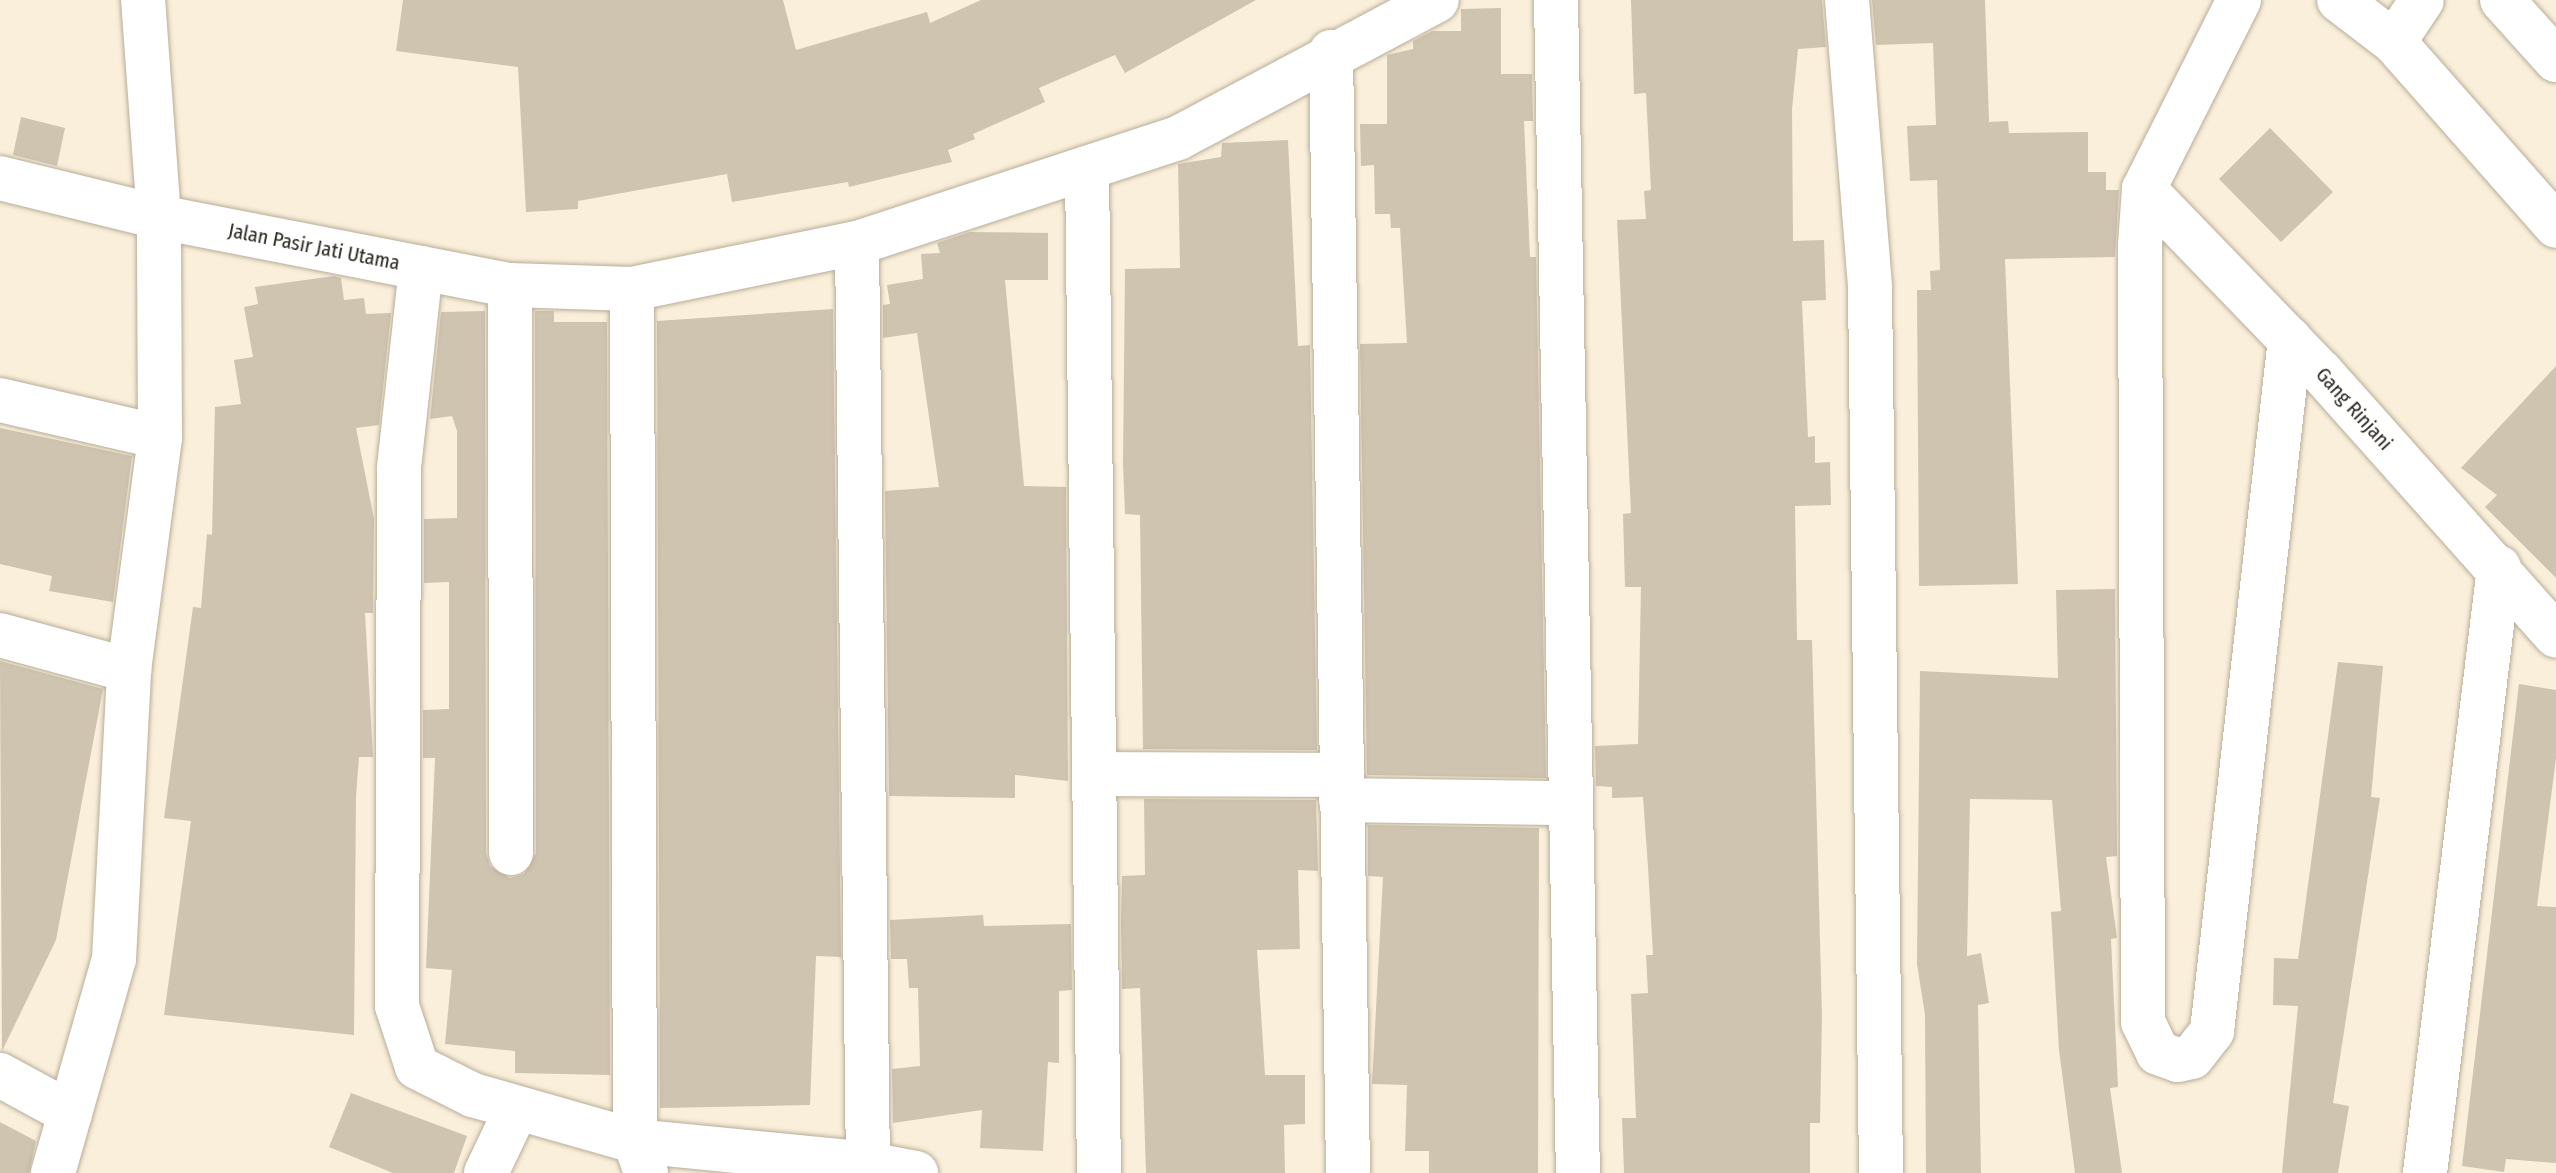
<!DOCTYPE html>
<html>
<head>
<meta charset="utf-8">
<style>
	body { margin:0 }
	#map { position:relative; width:2556px; height:1173px; overflow:hidden; background:#faefda; font-family:"Fira Sans Condensed",sans-serif }
	div>[style] { position:absolute }
	.building>* { inset:0; background:#cec4b0 }
	.roads { filter:drop-shadow(0 0 2px #b7ad99) drop-shadow(0 0 2px #b7ad99) }
	.minor>* { height:44px; margin:-22px; padding:0 22px; transform-origin:22px; border-radius:22px; background:#fff }
	span { translate:-50% -50%; white-space:nowrap; text-align:center; line-height:1.15; -webkit-text-stroke:8px #fff; paint-order:stroke }
	.street-label { font-size:20px; color:#29261e }
</style>
</head>
<body>
<div id="map">
	<div class="building">
		<i style="clip-path:polygon(403px 0,783px 0,796px 50px,927px 12px,930px 23px,981px 0,1256px 0,1125px 73px,1115px 55px,1039px 88px,1045px 102px,973px 134px,975px 139px,948px 150px,952px 162px,849px 187px,848px 182px,732px 202px,727px 174px,578px 201px,578px 209px,526px 212px,518px 67px,396px 51px)"></i>
		<i style="clip-path:polygon(1631px 0,1822px 0,1826px 47px,1798px 49px,1792px 109px,1793px 241px,1824px 240px,1826px 300px,1802px 301px,1808px 437px,1815px 436px,1815px 463px,1830px 462px,1831px 505px,1795px 506px,1797px 640px,1812px 640px,1822px 1016px,1820px 1123px,1810px 1123px,1810px 1173px,1624px 1173px,1622px 1118px,1636px 1118px,1631px 994px,1648px 993px,1646px 955px,1653px 955px,1648px 867px,1643px 797px,1612px 798px,1612px 787px,1596px 786px,1595px 746px,1638px 744px,1641px 587px,1625px 587px,1623px 514px,1631px 513px,1617px 220px,1646px 219px,1644px 191px,1651px 190px,1646px 93px,1634px 94px)"></i>
		<i style="clip-path:polygon(1872px 0,1985px 0,1989px 122px,2008px 121px,2009px 133px,2088px 132px,2088px 172px,2106px 172px,2106px 190px,2119px 190px,2115px 257px,2005px 259px,2018px 584px,1919px 586px,1917px 290px,1931px 290px,1930px 271px,1940px 270px,1937px 180px,1910px 181px,1907px 126px,1936px 125px,1933px 43px,1876px 45px)"></i>
		<i style="clip-path:polygon(1501px 8px,1501px 74px,1532px 74px,1533px 121px,1524px 121px,1530px 257px,1536px 257px,1546px 778px,1367px 775px,1360px 344px,1407px 343px,1400px 228px,1391px 228px,1390px 214px,1375px 214px,1374px 165px,1361px 166px,1360px 124px,1387px 124px,1387px 55px,1413px 49px,1413px 41px,1432px 31px,1461px 31px,1461px 9px)"></i>
		<i style="clip-path:polygon(21px 117px,65px 128px,57px 166px,13px 155px)"></i>
		<i style="clip-path:polygon(2270px 128px,2333px 192px,2281px 242px,2219px 179px)"></i>
		<i style="clip-path:polygon(1288px 140px,1298px 346px,1310px 345px,1317px 750px,1143px 749px,1140px 515px,1125px 514px,1123px 464px,1125px 269px,1180px 268px,1178px 164px,1221px 157px,1222px 143px)"></i>
		<i style="clip-path:polygon(970px 232px,1048px 233px,1048px 280px,1005px 280px,1024px 486px,1066px 487px,1068px 781px,1015px 775px,1015px 798px,889px 796px,885px 491px,939px 487px,917px 333px,883px 338px,883px 305px,890px 304px,887px 285px,923px 279px,921px 254px,940px 253px,937px 243px)"></i>
		<i style="clip-path:polygon(334px 276px,341px 278px,344px 300px,364px 298px,366px 314px,391px 313px,379px 425px,356px 428px,374px 519px,373px 613px,365px 613px,373px 757px,359px 757px,356px 796px,354px 1035px,164px 1015px,191px 821px,164px 818px,193px 607px,201px 608px,207px 534px,212px 535px,215px 407px,241px 404px,234px 360px,253px 357px,244px 307px,258px 304px,255px 287px)"></i>
		<i style="clip-path:polygon(833px 309px,841px 957px,816px 956px,810px 1105px,660px 1108px,657px 321px)"></i>
		<i style="clip-path:polygon(485px 311px,486px 853px,490px 866px,510px 878px,524px 874px,536px 853px,535px 311px,554px 311px,554px 322px,607px 322px,610px 1075px,515px 1073px,515px 1051px,445px 1044px,452px 970px,426px 968px,435px 758px,423px 758px,423px 710px,449px 709px,449px 582px,424px 583px,424px 519px,457px 518px,457px 431px,452px 416px,430px 419px,441px 312px)"></i>
		<i style="clip-path:polygon(2556px 366px,2556px 578px,2485px 507px,2497px 495px,2461px 468px)"></i>
		<i style="clip-path:polygon(0 428px,132px 456px,113px 602px,49px 591px,52px 576px,0 564px)"></i>
		<i style="clip-path:polygon(2115px 589px,2117px 856px,2106px 857px,2117px 938px,2111px 939px,2118px 1087px,2110px 1088px,2122px 1173px,2075px 1173px,2059px 1050px,2051px 912px,2061px 911px,2052px 800px,1970px 799px,1967px 956px,1981px 953px,1989px 1003px,1978px 1005px,1981px 1173px,1926px 1173px,1925px 1015px,1917px 964px,1920px 671px,2058px 678px,2056px 590px)"></i>
		<i style="clip-path:polygon(0 661px,103px 689px,56px 940px,2px 1051px)"></i>
		<i style="clip-path:polygon(2338px 662px,2383px 666px,2371px 797px,2380px 798px,2333px 1103px,2349px 1106px,2338px 1173px,2282px 1173px,2298px 1006px,2273px 1005px,2274px 958px,2298px 959px)"></i>
		<i style="clip-path:polygon(2519px 684px,2556px 690px,2556px 758px,2537px 906px,2556px 907px,2556px 1163px,2506px 1159px,2504px 1172px,2462px 1166px)"></i>
		<i style="clip-path:polygon(1144px 799px,1316px 800px,1318px 871px,1298px 870px,1300px 949px,1257px 950px,1265px 1075px,1305px 1075px,1305px 1124px,1284px 1125px,1285px 1173px,1146px 1173px,1140px 988px,1122px 989px,1121px 922px,1122px 876px,1145px 875px)"></i>
		<i style="clip-path:polygon(1368px 825px,1539px 828px,1538px 1173px,1429px 1173px,1429px 1151px,1405px 1151px,1407px 1085px,1372px 1084px,1383px 877px,1368px 876px)"></i>
		<i style="clip-path:polygon(983px 915px,984px 926px,1071px 924px,1072px 990px,1059px 991px,1059px 1063px,1048px 1062px,1043px 1151px,980px 1148px,982px 1110px,893px 1123px,892px 1069px,920px 1066px,918px 988px,909px 988px,907px 959px,891px 959px,890px 920px)"></i>
		<i style="clip-path:polygon(351px 1093px,467px 1136px,454px 1173px,393px 1173px,329px 1147px)"></i>
		<i style="clip-path:polygon(0 1122px,36px 1141px,29px 1173px,0 1173px)"></i>
	</div>
	<div class="roads">
		<div class="minor">
			<i style="left:1556px;top:0;width:1173px;rotate:88.93deg"></i>
			<i style="left:1847px;top:0;width:288px;rotate:85.4deg"></i>
			<i style="left:1870px;top:287px;width:886px;rotate:89.29deg"></i>
			<i style="left:2239px;top:0;width:212px;rotate:116.7deg"></i>
			<i style="left:2144px;top:189px;width:56px;rotate:94.1deg"></i>
			<i style="left:2140px;top:245px;width:777px;rotate:89.78deg"></i>
			<i style="left:2143px;top:1022px;width:34px;rotate:64deg"></i>
			<i style="left:2158px;top:1053px;width:21px;rotate:19deg"></i>
			<i style="left:2178px;top:1060px;width:14px;rotate:-12deg"></i>
			<i style="left:2192px;top:1057px;width:33px;rotate:-52deg"></i>
			<i style="left:2212px;top:1031px;width:696px;rotate:-83.57deg"></i>
			<i style="left:2339px;top:0;width:69px;rotate:37.4deg"></i>
			<i style="left:2394px;top:42px;width:245px;rotate:48.6deg"></i>
			<i style="left:2502px;top:0;width:81px;rotate:48deg"></i>
			<i style="left:2394px;top:42px;width:50px;rotate:-56.3deg"></i>
			<i style="left:1331px;top:52px;width:1121px;rotate:89.13deg"></i>
			<i style="left:1087px;top:168px;width:1005px;rotate:89.32deg"></i>
			<i style="left:0;top:178px;width:164px;rotate:13.8deg"></i>
			<i style="left:159px;top:217px;width:358px;rotate:11deg"></i>
			<i style="left:510px;top:285px;width:122px;rotate:1.9deg"></i>
			<i style="left:632px;top:289px;width:230px;rotate:-11.6deg"></i>
			<i style="left:857px;top:243px;width:338px;rotate:-18.1deg"></i>
			<i style="left:1178px;top:138px;width:293px;rotate:-28deg"></i>
			<i style="left:2144px;top:189px;width:255px;rotate:46deg"></i>
			<i style="left:2321px;top:372px;width:353px;rotate:48.3deg"></i>
			<i style="left:857px;top:243px;width:921px;rotate:89.32deg"></i>
			<i style="left:868px;top:1164px;width:49px;rotate:10.6deg"></i>
			<i style="left:421px;top:268px;width:201px;rotate:96.3deg"></i>
			<i style="left:399px;top:468px;width:538px;rotate:90.21deg"></i>
			<i style="left:397px;top:1006px;width:64px;rotate:71.8deg"></i>
			<i style="left:417px;top:1067px;width:63px;rotate:26.6deg"></i>
			<i style="left:473px;top:1095px;width:168px;rotate:15.9deg"></i>
			<i style="left:635px;top:1141px;width:234px;rotate:5.6deg"></i>
			<i style="left:510px;top:285px;width:568px;rotate:89.9deg"></i>
			<i style="left:632px;top:289px;width:852px;rotate:89.8deg"></i>
			<i style="left:635px;top:1141px;width:34px;rotate:71deg"></i>
			<i style="left:0;top:400px;width:164px;rotate:13deg"></i>
			<i style="left:0;top:635px;width:134px;rotate:15.2deg"></i>
			<i style="left:1098px;top:774px;width:244px;rotate:0.2deg"></i>
			<i style="left:1341px;top:800px;width:229px;rotate:0.8deg"></i>
			<i style="left:0;top:1075px;width:80px;rotate:28.5deg"></i>
			<i style="left:53px;top:1173px;width:223px;rotate:-74.1deg"></i>
			<i style="left:114px;top:959px;width:289px;rotate:-87deg"></i>
			<i style="left:129px;top:670px;width:235px;rotate:-82.4deg"></i>
			<i style="left:160px;top:437px;width:220px;rotate:-90.3deg"></i>
			<i style="left:159px;top:217px;width:218px;rotate:-94.2deg"></i>
			<i style="left:486px;top:1173px;width:72px;rotate:-64.5deg"></i>
			<i style="left:2425px;top:1173px;width:610px;rotate:-83.03deg"></i>
		</div>
	</div>
	<div class="street-label">
		<span style="left:314px;top:247px;rotate:11deg">Jalan Pasir Jati Utama</span>
		<span style="left:2354px;top:409px;rotate:48deg">Gang Rinjani</span>
	</div>
</div>
</body>
</html>
